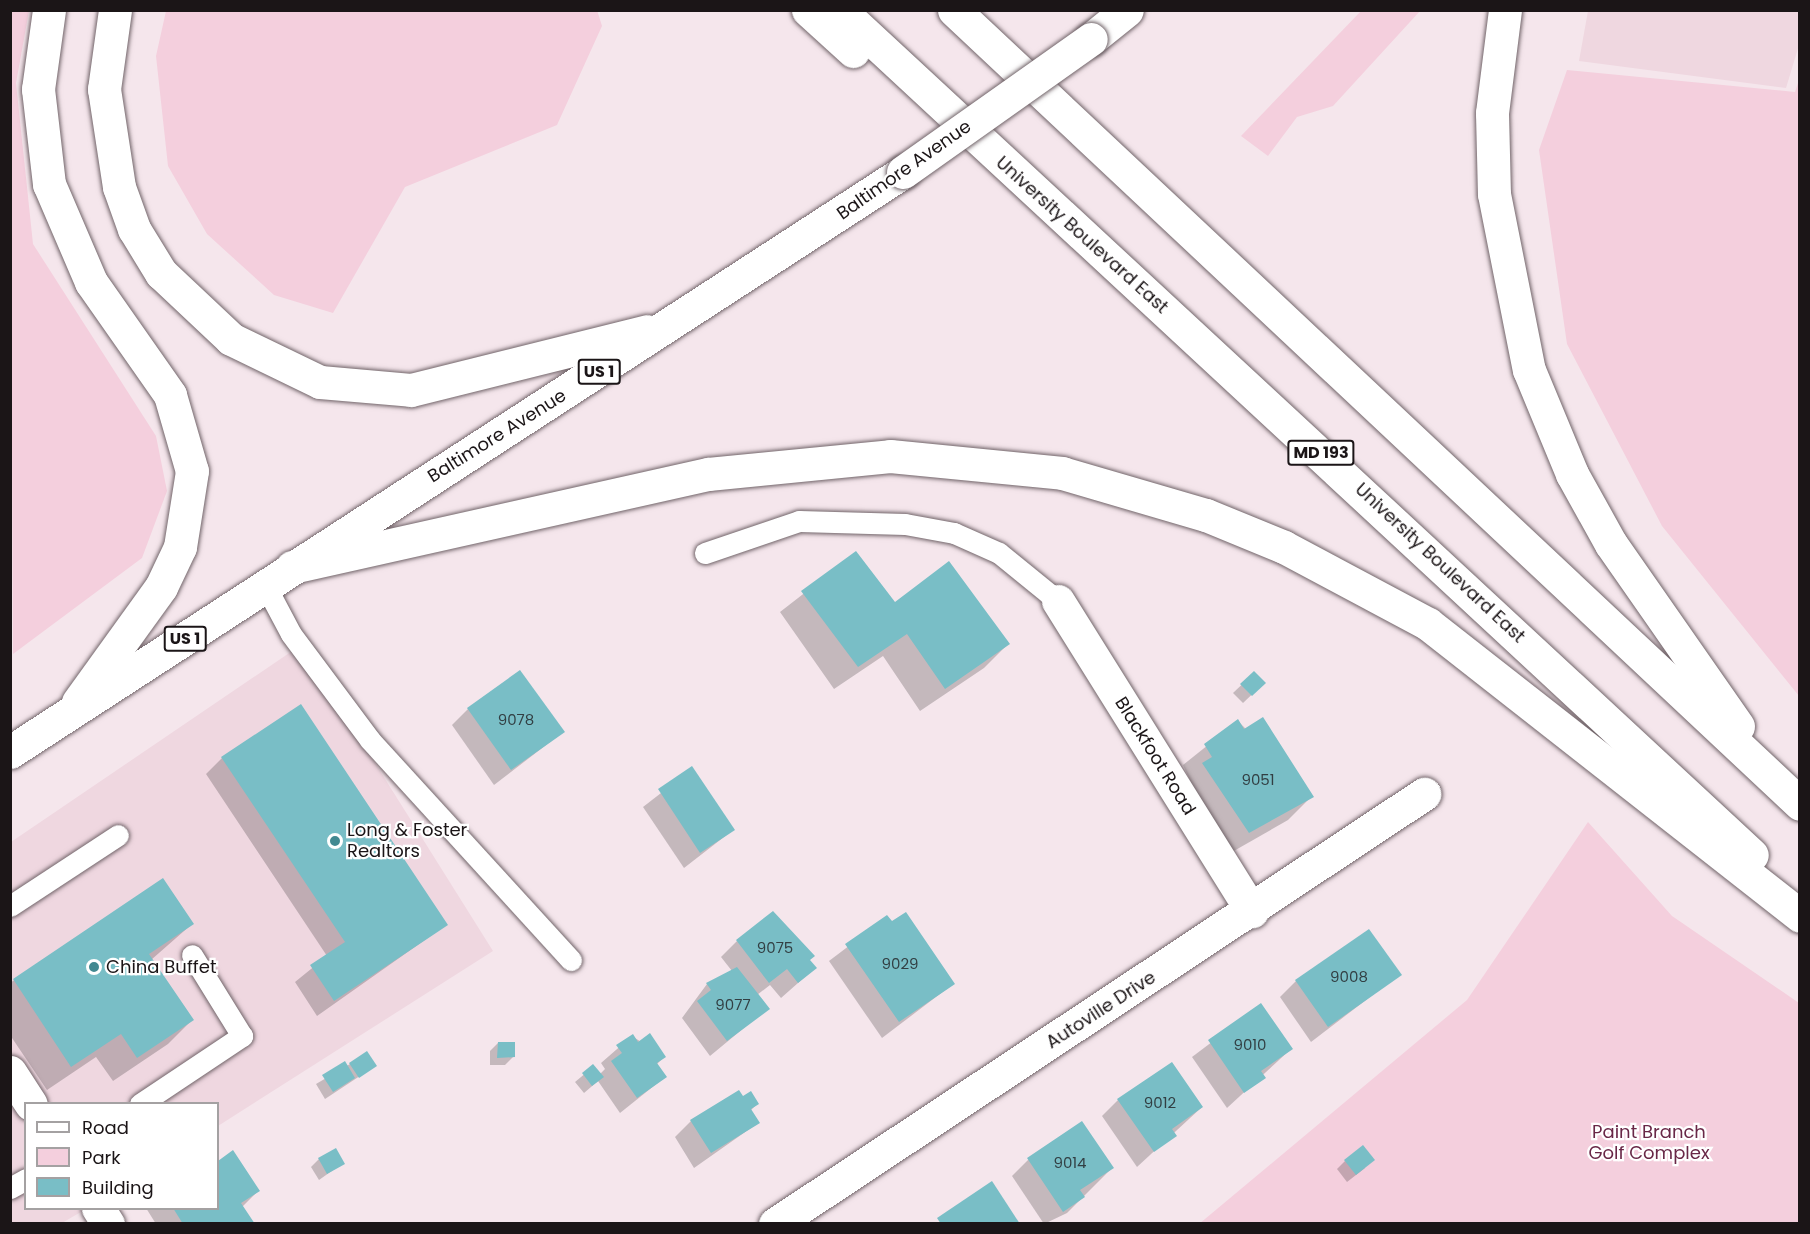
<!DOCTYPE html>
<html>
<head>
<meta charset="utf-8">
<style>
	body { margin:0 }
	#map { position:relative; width:1810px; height:1234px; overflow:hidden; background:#f5e6ec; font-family:Poppins,sans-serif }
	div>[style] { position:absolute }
	.built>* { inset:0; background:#efd7e0 }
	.green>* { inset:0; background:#f4cfdd }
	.shadow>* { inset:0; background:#0003 }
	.building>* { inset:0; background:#79bec6 }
	.roads { filter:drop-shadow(0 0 2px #716469) drop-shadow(0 0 2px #716469) }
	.service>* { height:21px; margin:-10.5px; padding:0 10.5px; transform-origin:10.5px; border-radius:10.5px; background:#fff }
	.minor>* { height:33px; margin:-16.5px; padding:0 16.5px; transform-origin:16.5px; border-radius:16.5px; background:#fff }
	.primary>* { height:33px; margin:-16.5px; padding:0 16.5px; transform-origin:16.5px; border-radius:16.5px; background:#fff }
	.bridges { filter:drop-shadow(0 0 2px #716469) drop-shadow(0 0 2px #716469) }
	.primary-bridge>* { height:33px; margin:-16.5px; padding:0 16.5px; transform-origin:16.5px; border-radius:16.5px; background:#fff }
	.dots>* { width:16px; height:16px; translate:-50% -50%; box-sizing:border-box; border:3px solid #fff; border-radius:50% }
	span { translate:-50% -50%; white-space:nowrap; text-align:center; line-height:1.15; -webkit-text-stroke:4.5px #fff; paint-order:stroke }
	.number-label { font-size:15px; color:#323f43 }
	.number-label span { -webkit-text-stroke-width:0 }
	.shield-label span { padding:2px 4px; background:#fff; border:2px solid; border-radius:4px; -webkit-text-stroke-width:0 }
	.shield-label { font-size:16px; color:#1b1517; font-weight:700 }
	.street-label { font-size:18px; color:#1b1517 }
	.poi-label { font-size:18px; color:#1b1517 }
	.left { translate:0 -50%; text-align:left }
	.park-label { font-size:18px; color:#692747 }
	.frame { position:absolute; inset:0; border:12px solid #1b1517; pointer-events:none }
	.legend { position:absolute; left:24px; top:1102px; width:195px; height:108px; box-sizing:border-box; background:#fff; border:2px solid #a4a1a2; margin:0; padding:8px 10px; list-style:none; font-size:18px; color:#1b1517 }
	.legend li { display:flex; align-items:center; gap:12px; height:30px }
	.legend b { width:30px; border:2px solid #a4a1a2 }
</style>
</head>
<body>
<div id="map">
	<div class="built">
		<i style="clip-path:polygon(1588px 11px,1799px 11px,1799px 45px,1786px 88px,1579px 61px)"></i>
		<i style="clip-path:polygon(301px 645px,493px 951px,218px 1126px,218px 1104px,26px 1104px,26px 1208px,86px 1209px,62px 1223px,11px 1224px,11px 842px)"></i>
	</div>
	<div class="green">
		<i style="clip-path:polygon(597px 10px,602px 26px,557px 125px,405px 187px,333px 313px,274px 295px,207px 234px,168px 166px,156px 56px,166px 11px)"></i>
		<i style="clip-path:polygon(29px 11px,16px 83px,33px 244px,156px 436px,167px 491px,142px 558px,13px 654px,10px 11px)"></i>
		<i style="clip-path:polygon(1361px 11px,1420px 11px,1333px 106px,1297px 117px,1268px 156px,1241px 136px)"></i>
		<i style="clip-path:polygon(1567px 70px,1795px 92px,1799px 80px,1799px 696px,1662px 526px,1567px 344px,1539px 150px)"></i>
		<i style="clip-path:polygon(1588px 822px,1672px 916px,1799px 1003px,1799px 1223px,1199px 1224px,1467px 1000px)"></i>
	</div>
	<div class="shadow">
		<i style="clip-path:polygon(856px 553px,895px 605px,1008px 644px,984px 668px,920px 711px,883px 656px,834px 689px,780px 612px)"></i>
		<i style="clip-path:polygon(1254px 673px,1264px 683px,1243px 703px,1233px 693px)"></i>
		<i style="clip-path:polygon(468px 709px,563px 732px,494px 785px,452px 725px)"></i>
		<i style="clip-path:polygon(1238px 721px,1312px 796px,1288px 820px,1225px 856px,1183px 765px)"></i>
		<i style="clip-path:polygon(222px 758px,446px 925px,317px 1016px,295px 982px,327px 956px,206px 774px)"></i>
		<i style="clip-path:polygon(692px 769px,733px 830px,684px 868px,643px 807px)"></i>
		<i style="clip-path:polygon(162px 880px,192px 924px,151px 960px,192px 1020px,168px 1044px,113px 1081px,96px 1057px,47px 1090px,10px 1035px,10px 983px)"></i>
		<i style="clip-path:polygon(887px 917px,953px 984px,882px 1038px,829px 961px)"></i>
		<i style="clip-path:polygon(737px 941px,815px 968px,781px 998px,770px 985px,757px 995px,768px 1008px,710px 1056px,682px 1018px,707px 984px,732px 971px,721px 957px)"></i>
		<i style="clip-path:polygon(1400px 974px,1311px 1042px,1280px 997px,1296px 981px)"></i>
		<i style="clip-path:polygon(1261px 1005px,1291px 1049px,1227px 1108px,1192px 1057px)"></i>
		<i style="clip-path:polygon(632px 1036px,664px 1057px,656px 1065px,665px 1077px,620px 1113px,598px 1081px,584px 1093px,575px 1082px,593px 1067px,600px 1074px,605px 1069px,601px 1063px)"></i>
		<i style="clip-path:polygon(498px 1043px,513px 1057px,505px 1065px,490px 1065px,490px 1051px)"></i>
		<i style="clip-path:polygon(350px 1064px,375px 1066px,325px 1099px,316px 1084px)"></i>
		<i style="clip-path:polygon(743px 1098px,757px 1104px,750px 1111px,758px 1123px,694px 1168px,675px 1137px,691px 1121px)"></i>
		<i style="clip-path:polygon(1118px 1100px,1202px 1107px,1137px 1167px,1102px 1116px)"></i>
		<i style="clip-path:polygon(232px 1152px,258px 1191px,242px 1207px,253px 1224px,156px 1224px,146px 1208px,218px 1208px,218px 1162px)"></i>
		<i style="clip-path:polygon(319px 1159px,343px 1163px,319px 1180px,311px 1167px)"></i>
		<i style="clip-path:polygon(1028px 1160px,1112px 1168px,1067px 1213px,1044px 1224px,1012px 1176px)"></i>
		<i style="clip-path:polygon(1345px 1161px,1365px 1168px,1347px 1182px,1337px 1169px)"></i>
	</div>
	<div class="building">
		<i style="clip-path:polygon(856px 551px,895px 602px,949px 561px,1010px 644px,945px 689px,907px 634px,858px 667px,801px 591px)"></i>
		<i style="clip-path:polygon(520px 670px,565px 732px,511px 770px,467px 708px)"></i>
		<i style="clip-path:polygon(1254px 671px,1266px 683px,1252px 696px,1240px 684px)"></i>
		<i style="clip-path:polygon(301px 704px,448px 925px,334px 1001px,310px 965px,345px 942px,221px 757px)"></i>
		<i style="clip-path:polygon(1263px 717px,1314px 797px,1249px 833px,1202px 763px,1212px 757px,1204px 744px,1238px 719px,1244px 729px)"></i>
		<i style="clip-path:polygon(692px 766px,735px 830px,700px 853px,658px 789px)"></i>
		<i style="clip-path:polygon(163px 878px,194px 924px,149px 954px,194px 1020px,137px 1058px,121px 1034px,71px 1067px,13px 979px)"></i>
		<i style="clip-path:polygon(773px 911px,815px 956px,810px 960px,817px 968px,798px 983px,787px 969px,769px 983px,736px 940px)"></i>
		<i style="clip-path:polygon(906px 912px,955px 984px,899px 1022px,845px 944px,887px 915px,892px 921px)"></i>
		<i style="clip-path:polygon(1369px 929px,1402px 975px,1328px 1027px,1295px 980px)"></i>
		<i style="clip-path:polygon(737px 967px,770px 1009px,727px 1041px,697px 1001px,711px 990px,706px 983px)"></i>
		<i style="clip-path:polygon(1261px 1003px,1293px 1049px,1261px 1071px,1266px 1078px,1244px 1093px,1208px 1040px)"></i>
		<i style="clip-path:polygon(650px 1033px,666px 1057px,657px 1063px,667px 1077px,637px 1098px,611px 1061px,622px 1053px,616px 1045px,633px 1034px,638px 1042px)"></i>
		<i style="clip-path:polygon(498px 1042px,515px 1042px,515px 1057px,497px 1058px)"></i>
		<i style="clip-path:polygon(367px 1051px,377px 1066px,359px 1078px,349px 1063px)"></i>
		<i style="clip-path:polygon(345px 1061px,355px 1078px,333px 1092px,322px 1075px)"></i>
		<i style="clip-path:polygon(1172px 1062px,1203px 1107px,1172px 1129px,1177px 1136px,1154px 1152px,1117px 1099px)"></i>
		<i style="clip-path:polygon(593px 1064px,604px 1077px,592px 1086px,582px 1073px)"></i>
		<i style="clip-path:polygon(739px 1090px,743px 1096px,751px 1091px,759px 1104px,751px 1109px,760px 1123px,711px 1153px,690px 1120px)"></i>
		<i style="clip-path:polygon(1082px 1121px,1114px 1168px,1080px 1190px,1085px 1197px,1063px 1212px,1027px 1158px)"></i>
		<i style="clip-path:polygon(1363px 1145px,1375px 1160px,1356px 1175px,1344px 1160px)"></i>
		<i style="clip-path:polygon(336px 1148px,345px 1164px,327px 1174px,318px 1158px)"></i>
		<i style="clip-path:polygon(233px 1150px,260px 1191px,241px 1203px,255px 1224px,183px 1224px,173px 1208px,218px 1208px,218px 1161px)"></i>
		<i style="clip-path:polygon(992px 1181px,1020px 1224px,941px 1224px,937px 1218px)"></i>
	</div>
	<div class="roads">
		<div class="service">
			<i style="left:705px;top:553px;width:99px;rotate:-18.8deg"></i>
			<i style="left:799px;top:521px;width:106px;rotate:1.6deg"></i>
			<i style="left:905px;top:524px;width:50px;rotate:10.4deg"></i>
			<i style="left:954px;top:533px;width:49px;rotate:24deg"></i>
			<i style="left:999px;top:553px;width:76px;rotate:39.1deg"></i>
			<i style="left:265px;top:585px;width:55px;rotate:62deg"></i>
			<i style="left:291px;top:634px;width:132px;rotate:53.3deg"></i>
			<i style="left:370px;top:740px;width:298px;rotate:47.6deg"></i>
			<i style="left:10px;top:906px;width:129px;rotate:-33.3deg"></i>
			<i style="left:140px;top:1104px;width:123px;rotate:-33.7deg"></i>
			<i style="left:242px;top:1036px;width:95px;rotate:-121.7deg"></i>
			<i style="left:10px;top:1188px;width:18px;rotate:-29deg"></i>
		</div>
		<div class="minor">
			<i style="left:1058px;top:601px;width:366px;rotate:58deg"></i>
			<i style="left:10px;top:1072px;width:38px;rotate:57deg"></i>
			<i style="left:98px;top:1208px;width:19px;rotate:58deg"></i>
			<i style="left:775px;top:1224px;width:779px;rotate:-33.53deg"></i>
		</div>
		<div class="primary">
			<i style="left:49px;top:10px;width:80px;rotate:97.9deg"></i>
			<i style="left:38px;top:89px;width:96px;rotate:83.4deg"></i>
			<i style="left:49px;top:184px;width:107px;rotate:66.8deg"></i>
			<i style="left:91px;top:282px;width:138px;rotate:55deg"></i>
			<i style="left:170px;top:395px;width:79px;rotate:73.9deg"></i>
			<i style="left:192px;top:471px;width:77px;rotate:99deg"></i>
			<i style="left:180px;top:547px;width:44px;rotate:115.4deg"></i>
			<i style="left:161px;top:587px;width:142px;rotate:125.8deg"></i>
			<i style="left:115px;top:10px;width:80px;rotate:97.9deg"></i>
			<i style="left:104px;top:89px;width:99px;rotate:81.3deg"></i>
			<i style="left:119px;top:187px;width:45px;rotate:70.3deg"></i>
			<i style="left:134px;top:229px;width:52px;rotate:58.5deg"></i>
			<i style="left:161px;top:273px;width:96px;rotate:43.3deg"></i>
			<i style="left:231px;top:339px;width:99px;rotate:25.8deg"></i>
			<i style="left:320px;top:382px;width:91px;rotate:5deg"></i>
			<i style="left:411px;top:390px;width:243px;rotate:-14deg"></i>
			<i style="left:808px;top:10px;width:61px;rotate:42.3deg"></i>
			<i style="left:840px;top:10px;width:1243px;rotate:42.82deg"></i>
			<i style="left:954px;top:10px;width:1160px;rotate:43.18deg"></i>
			<i style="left:1505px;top:10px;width:104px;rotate:97.2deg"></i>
			<i style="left:1492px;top:113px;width:81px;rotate:88.6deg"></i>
			<i style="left:1494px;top:194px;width:179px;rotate:78.8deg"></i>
			<i style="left:1529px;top:370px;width:113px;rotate:67.5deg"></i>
			<i style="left:1572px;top:474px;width:80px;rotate:60.9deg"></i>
			<i style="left:1611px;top:544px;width:222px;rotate:55.1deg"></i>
			<i style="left:1091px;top:39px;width:46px;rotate:-38.9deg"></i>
			<i style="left:292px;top:567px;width:426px;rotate:-12.6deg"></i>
			<i style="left:708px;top:474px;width:183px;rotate:-5.6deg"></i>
			<i style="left:890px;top:456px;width:173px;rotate:5.6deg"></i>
			<i style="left:1062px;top:473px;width:150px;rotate:16.3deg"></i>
			<i style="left:1206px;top:515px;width:84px;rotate:22.3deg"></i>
			<i style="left:1284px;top:547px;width:163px;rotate:28.1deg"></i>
			<i style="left:1428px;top:624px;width:473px;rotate:38.1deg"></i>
			<i style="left:10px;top:752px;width:1065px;rotate:-33deg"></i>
		</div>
	</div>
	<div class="bridges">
		<div class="primary-bridge">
			<i style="left:903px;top:172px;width:230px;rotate:-35.3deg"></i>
		</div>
	</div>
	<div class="dots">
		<i style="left:335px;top:841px;background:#428991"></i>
		<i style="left:94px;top:967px;background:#428991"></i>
	</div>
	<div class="number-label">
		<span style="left:516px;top:720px">9078</span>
		<span style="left:1258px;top:780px">9051</span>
		<span style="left:775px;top:948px">9075</span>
		<span style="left:900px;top:964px">9029</span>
		<span style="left:1349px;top:977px">9008</span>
		<span style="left:733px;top:1005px">9077</span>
		<span style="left:1250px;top:1045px">9010</span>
		<span style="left:1160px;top:1103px">9012</span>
		<span style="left:1070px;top:1163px">9014</span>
	</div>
	<div class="shield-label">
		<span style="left:599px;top:372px">US 1</span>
		<span style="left:1321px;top:453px">MD 193</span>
		<span style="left:185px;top:639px">US 1</span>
	</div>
	<div class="street-label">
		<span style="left:904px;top:170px;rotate:-35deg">Baltimore Avenue</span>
		<span style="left:1082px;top:235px;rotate:42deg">University Boulevard East</span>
		<span style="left:497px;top:436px;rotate:-32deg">Baltimore Avenue</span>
		<span style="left:1440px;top:563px;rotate:43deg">University Boulevard East</span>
		<span style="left:1155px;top:756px;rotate:58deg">Blackfoot Road</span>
		<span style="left:1101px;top:1010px;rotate:-33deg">Autoville Drive</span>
	</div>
	<div class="poi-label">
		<span class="left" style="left:347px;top:841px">Long &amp; Foster<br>Realtors</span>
		<span class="left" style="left:106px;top:967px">China Buffet</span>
	</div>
	<div class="park-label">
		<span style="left:1649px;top:1143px">Paint Branch<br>Golf Complex</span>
	</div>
	<div class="frame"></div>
	<ul class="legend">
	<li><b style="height:8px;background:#fff"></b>Road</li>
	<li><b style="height:16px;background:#f4cfdd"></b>Park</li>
	<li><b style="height:16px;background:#79bec6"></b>Building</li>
	</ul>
</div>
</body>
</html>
